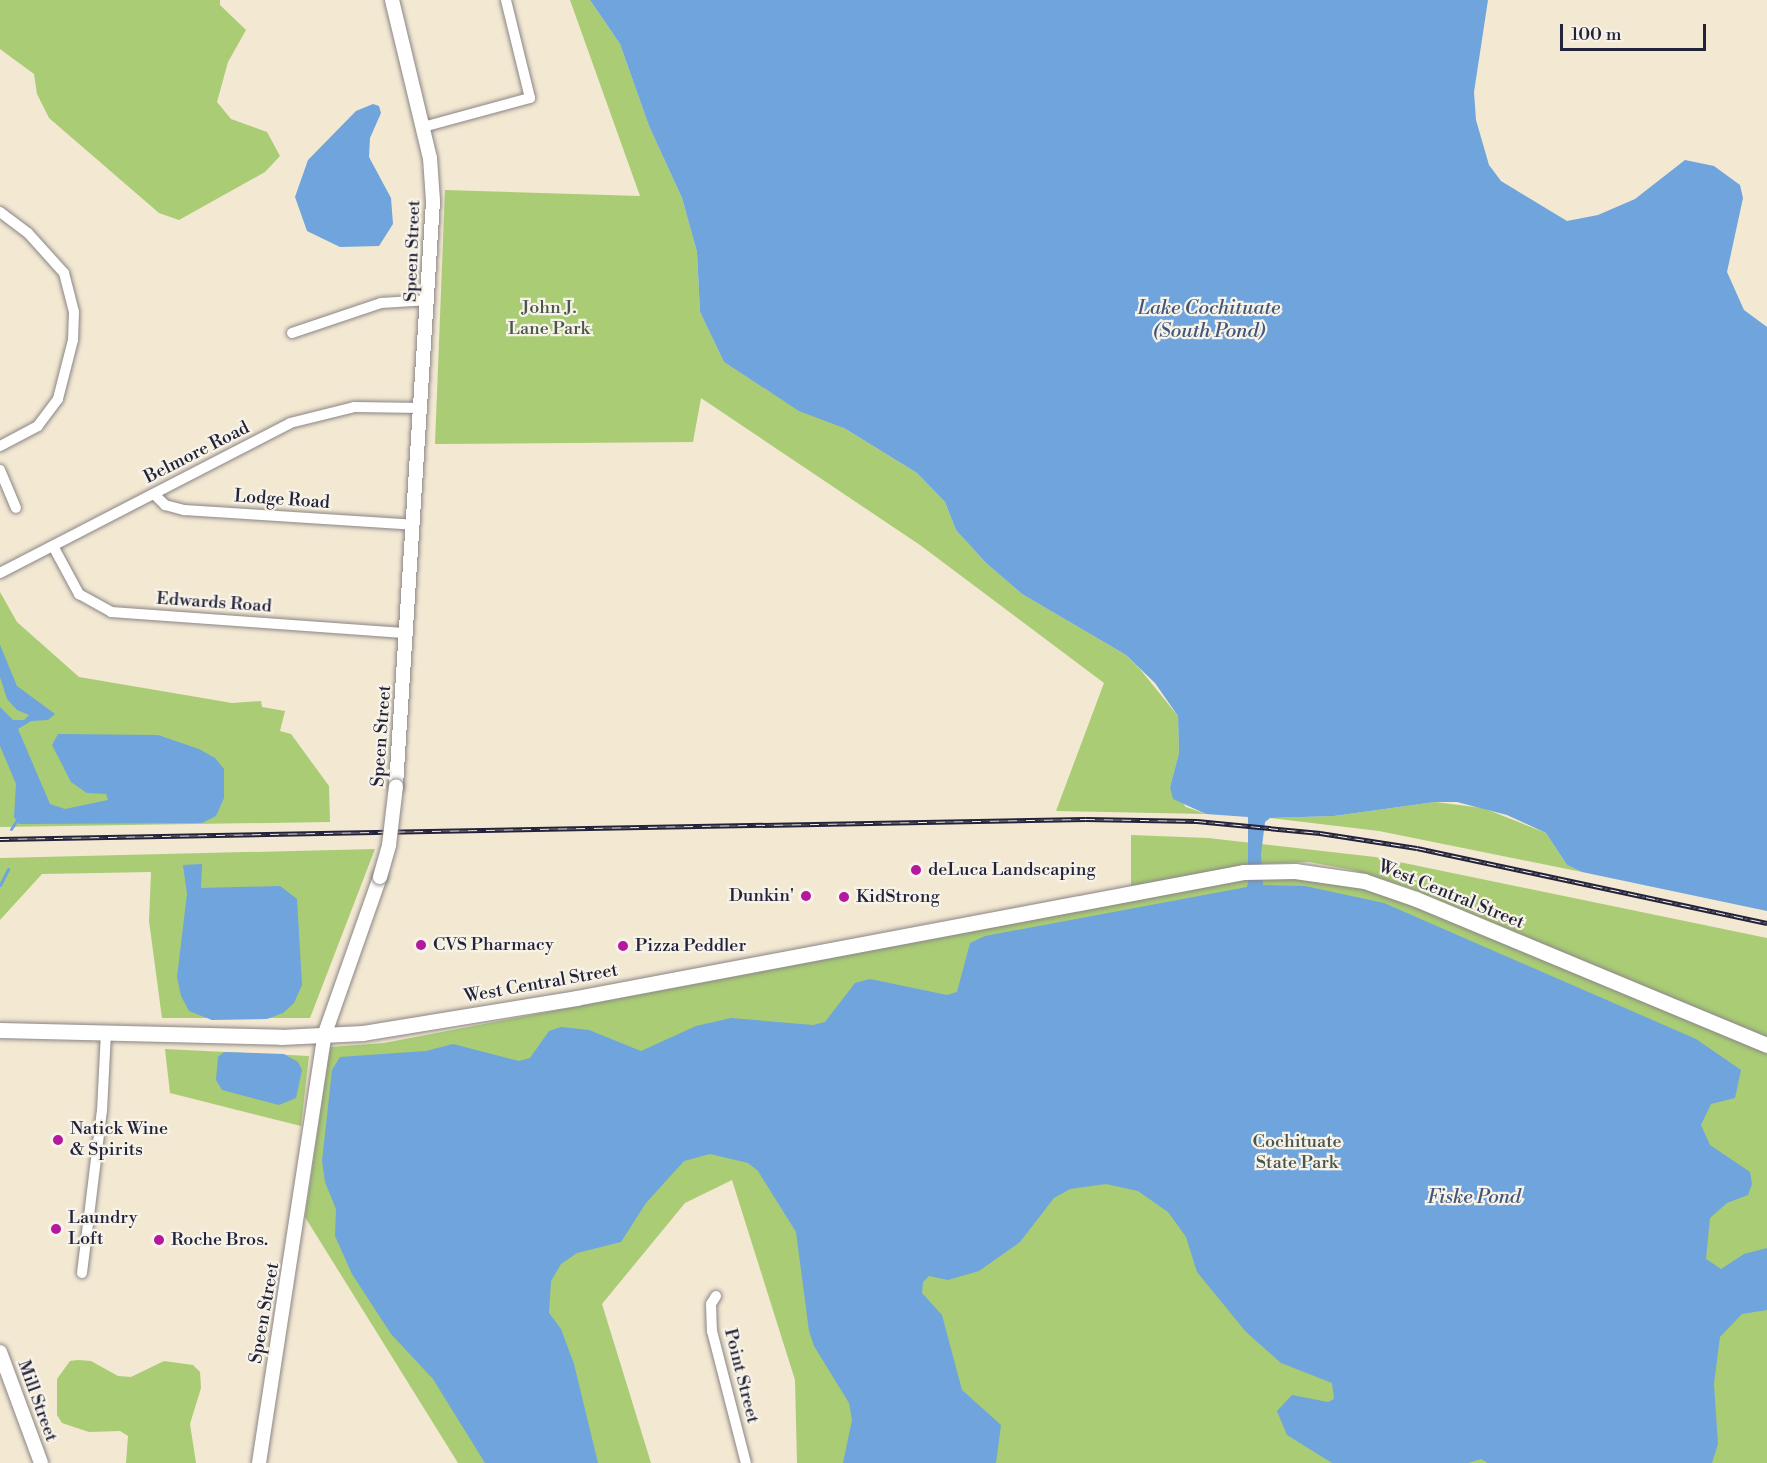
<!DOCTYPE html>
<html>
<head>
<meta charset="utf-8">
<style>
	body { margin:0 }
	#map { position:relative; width:1767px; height:1463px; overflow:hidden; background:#f3e8d2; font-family:"Libre Bodoni",serif }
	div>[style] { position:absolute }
	.green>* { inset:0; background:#a9cc75 }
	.water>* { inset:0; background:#6fa4dc }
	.stream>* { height:3px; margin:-1.5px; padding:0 1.5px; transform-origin:1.5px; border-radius:1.5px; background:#6fa4dc }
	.roads { filter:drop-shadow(0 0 2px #8a8586) drop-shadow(0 0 2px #8a8586) }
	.minor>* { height:10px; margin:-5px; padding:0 5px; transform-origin:5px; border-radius:5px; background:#fff }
	.tertiary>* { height:14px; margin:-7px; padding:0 7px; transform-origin:7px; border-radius:7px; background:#fff }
	.secondary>* { height:15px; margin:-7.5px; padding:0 7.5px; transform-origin:7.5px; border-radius:7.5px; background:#fff }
	.rail>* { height:5px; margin-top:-2.5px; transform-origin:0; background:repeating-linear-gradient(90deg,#f7f3e8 0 9px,#22223b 0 18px); box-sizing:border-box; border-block:2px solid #22223b }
	.bridges { filter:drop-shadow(0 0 2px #8a8586) drop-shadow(0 0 2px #8a8586) }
	.tertiary-bridge>* { height:14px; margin:-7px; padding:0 7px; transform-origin:7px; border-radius:7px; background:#fff }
	.dots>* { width:16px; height:16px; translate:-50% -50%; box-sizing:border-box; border:3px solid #f7f3e8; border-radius:50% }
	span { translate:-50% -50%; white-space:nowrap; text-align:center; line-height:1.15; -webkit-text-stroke:4.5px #f7f3e8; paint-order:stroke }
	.street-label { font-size:18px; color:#22223b }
	.park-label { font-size:18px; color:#4a554c }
	.poi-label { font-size:18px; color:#22223b }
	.left { translate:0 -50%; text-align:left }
	.right { translate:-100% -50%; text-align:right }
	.water-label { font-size:20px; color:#41567b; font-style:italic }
	.scale { position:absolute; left:1560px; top:24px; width:146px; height:27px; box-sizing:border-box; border:3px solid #22223b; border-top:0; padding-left:8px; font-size:18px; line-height:21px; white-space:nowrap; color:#22223b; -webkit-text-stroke:4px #f7f3e8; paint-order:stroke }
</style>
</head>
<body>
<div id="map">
	<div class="green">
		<i style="clip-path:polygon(0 0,220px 0,220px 5px,246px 30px,228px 62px,217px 102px,231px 119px,267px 132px,280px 156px,265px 172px,179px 220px,159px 213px,49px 118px,37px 94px,34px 74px,0 49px)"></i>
		<i style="clip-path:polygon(570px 0,590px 0,620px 44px,649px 126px,682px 198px,697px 252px,700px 312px,724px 362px,770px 392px,844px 428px,917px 473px,945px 502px,956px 530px,986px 563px,1022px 594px,1126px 655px,1139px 668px,1178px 716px,1179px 753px,1170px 787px,1186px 807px,1206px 814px,1056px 811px,1104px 683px,920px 545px,701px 398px,693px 442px,435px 444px,445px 190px,640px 196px)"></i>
		<i style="clip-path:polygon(0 592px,17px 622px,79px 677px,232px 703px,261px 701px,262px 707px,285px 711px,280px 731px,291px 734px,329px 786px,330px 822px,0 827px)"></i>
		<i style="clip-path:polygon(1435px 802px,1483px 808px,1546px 833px,1567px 865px,1582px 872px,1379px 831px,1269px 818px,1334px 816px)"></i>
		<i style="clip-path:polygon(1131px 835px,1208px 838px,1375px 857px,1767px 938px,1767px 1037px,1412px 889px,1353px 870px,1309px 862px,1256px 864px,1131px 886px)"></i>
		<i style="clip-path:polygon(375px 849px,310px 1018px,162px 1018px,149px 921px,151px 872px,42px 874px,0 920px,0 858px)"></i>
		<i style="clip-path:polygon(1257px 872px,1364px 881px,1767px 1045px,1767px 1463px,797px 1463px,795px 1380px,732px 1180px,685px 1203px,602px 1304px,651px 1463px,458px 1463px,305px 1217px,330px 1047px,384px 1043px,1185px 891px)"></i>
		<i style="clip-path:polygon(165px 1049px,309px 1056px,301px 1126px,170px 1093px)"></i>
		<i style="clip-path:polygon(78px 1360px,91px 1361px,118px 1376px,131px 1377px,164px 1361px,193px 1365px,200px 1372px,201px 1388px,190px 1424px,196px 1463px,126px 1463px,128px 1436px,120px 1431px,89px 1432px,62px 1423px,57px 1415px,57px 1379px,70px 1361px)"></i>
	</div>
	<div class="water">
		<i style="clip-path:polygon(590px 0,1488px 0,1474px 92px,1476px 120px,1489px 165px,1501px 181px,1567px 221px,1598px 215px,1635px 199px,1685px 160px,1714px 166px,1740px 185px,1743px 198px,1727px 272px,1744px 310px,1767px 327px,1767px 911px,1582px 872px,1567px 865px,1546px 833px,1507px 815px,1457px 802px,1435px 802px,1334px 816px,1270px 818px,1265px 822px,1261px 854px,1263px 885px,1305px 886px,1384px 903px,1696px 1039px,1741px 1070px,1735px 1098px,1711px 1104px,1701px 1125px,1710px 1145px,1750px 1172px,1752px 1184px,1748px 1195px,1727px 1203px,1710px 1218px,1706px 1259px,1721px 1269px,1744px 1254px,1767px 1248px,1767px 1310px,1742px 1314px,1720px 1337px,1714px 1384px,1718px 1444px,1712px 1463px,1488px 1463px,1481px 1459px,1468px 1463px,1332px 1463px,1287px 1435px,1277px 1411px,1292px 1395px,1328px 1402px,1334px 1399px,1332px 1383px,1281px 1363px,1246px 1332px,1197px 1272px,1186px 1237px,1168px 1212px,1138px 1191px,1106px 1184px,1070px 1189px,1054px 1198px,1020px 1242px,979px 1271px,948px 1280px,929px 1276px,923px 1282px,922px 1293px,942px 1315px,962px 1390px,1001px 1425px,996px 1463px,843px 1463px,852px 1420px,849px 1403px,814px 1346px,809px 1331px,796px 1232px,758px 1171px,748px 1163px,710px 1154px,684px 1161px,646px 1203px,621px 1242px,577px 1253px,561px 1264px,551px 1281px,549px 1313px,561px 1329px,574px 1364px,598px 1463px,485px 1463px,433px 1379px,391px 1334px,352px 1274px,335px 1236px,336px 1209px,325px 1182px,322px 1161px,332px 1070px,340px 1057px,426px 1051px,453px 1044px,519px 1061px,530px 1058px,549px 1031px,561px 1027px,589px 1030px,641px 1051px,696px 1026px,731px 1018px,813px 1025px,825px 1022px,855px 983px,870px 979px,947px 995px,957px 992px,970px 943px,985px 936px,1247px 887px,1248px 883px,1248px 817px,1206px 814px,1173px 799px,1170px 787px,1179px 753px,1178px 716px,1155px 683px,1126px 655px,1022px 594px,986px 563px,956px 530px,945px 502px,917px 473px,844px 428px,799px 411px,724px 362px,700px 312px,697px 252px,682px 198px,649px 126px,620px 44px)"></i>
		<i style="clip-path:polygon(373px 104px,379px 106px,381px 113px,370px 138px,369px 157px,391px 198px,393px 224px,379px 246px,340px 247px,307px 231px,295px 197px,308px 160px,356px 111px)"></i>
		<i style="clip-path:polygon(0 645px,17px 686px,55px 714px,48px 720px,31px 721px,18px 729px,50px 804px,65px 809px,108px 800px,106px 794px,87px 793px,71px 782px,52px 745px,58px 734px,158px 735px,199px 749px,215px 758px,224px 769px,224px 798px,216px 816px,202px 823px,19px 824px,14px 817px,16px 784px,0 746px,0 707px,13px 720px,24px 720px,29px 715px,17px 710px,7px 699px,0 677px)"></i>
		<i style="clip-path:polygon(202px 864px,201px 888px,280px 886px,297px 899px,302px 985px,294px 1003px,283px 1013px,267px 1019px,212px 1020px,189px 1011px,181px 996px,177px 977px,187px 894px,183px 865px)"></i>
		<i style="clip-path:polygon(224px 1052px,284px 1054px,298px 1062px,302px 1070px,296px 1098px,279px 1105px,222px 1090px,216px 1080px,218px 1057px)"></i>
	</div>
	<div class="stream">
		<i style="left:11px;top:829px;width:11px;rotate:-56deg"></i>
		<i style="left:0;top:885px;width:18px;rotate:-63deg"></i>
	</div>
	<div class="roads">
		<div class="minor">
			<i style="left:423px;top:127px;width:111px;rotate:-15.2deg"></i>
			<i style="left:530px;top:98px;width:101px;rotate:-103.8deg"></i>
			<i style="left:0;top:212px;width:35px;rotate:37deg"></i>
			<i style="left:28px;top:233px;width:54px;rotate:48deg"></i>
			<i style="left:64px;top:273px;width:40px;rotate:75.6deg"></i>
			<i style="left:74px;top:312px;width:28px;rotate:92deg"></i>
			<i style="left:73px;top:340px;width:61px;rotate:104.3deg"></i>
			<i style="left:58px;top:399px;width:34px;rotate:127deg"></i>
			<i style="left:38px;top:426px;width:43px;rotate:152.2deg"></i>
			<i style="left:292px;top:333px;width:94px;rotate:-18.6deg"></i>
			<i style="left:381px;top:303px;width:48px;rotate:-3.6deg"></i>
			<i style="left:0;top:470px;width:41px;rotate:67.2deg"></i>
			<i style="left:154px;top:494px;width:16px;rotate:45deg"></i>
			<i style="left:165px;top:505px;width:20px;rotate:15deg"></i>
			<i style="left:184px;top:510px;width:230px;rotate:3.7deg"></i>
			<i style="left:53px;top:546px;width:55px;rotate:61.6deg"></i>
			<i style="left:79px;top:594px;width:37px;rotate:29deg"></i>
			<i style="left:111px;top:612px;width:297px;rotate:4.1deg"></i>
			<i style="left:0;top:573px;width:326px;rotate:-27.3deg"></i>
			<i style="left:290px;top:423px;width:66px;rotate:-14deg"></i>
			<i style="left:354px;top:407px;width:68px;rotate:0.8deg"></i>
			<i style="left:82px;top:1273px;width:163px;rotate:-83deg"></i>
			<i style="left:102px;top:1111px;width:80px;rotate:-87.1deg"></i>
			<i style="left:716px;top:1296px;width:9px;rotate:122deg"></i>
			<i style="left:711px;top:1304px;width:27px;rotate:88deg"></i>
			<i style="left:712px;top:1331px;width:136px;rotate:75.6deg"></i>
		</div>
		<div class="tertiary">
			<i style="left:392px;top:0;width:163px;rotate:76.5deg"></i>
			<i style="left:430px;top:158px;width:43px;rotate:86deg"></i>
			<i style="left:433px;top:201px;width:586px;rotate:93.62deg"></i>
			<i style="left:0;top:1352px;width:118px;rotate:69.7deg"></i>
			<i style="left:259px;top:1463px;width:432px;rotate:-81.3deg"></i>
			<i style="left:324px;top:1036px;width:169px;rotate:-70.6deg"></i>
		</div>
		<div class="secondary">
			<i style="left:0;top:1030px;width:281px;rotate:1.4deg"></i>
			<i style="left:281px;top:1037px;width:82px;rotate:-2.8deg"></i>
			<i style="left:363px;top:1033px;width:216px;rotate:-9.3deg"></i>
			<i style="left:576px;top:998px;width:680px;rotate:-10.68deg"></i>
			<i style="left:1244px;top:872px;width:51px;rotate:-1.1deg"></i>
			<i style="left:1295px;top:871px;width:70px;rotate:8.2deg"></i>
			<i style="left:1364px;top:881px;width:55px;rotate:19.1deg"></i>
			<i style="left:1416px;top:899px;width:380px;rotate:22.6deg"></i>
		</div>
	</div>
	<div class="rail">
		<i style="left:0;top:839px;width:1086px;rotate:-1.06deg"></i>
		<i style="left:1086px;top:819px;width:111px;rotate:1deg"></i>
		<i style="left:1197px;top:821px;width:124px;rotate:5.6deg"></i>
		<i style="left:1320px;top:833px;width:98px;rotate:8.8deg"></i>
		<i style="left:1417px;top:848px;width:358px;rotate:12.1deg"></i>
	</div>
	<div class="bridges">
		<div class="tertiary-bridge">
			<i style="left:380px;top:877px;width:33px;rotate:-74deg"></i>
			<i style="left:389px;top:845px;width:59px;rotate:-83.2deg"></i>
		</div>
	</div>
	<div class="dots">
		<i style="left:916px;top:870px;background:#b5179e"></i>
		<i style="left:806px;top:896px;background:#b5179e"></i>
		<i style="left:844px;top:897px;background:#b5179e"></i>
		<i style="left:421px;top:945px;background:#b5179e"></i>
		<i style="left:623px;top:946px;background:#b5179e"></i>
		<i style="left:58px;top:1140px;background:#b5179e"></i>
		<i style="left:56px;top:1229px;background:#b5179e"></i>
		<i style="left:159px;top:1240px;background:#b5179e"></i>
	</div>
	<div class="street-label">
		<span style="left:413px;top:251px;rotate:-88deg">Speen Street</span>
		<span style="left:197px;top:453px;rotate:-27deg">Belmore Road</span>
		<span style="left:282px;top:500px;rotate:4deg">Lodge Road</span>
		<span style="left:214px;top:603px;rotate:4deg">Edwards Road</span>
		<span style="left:382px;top:736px;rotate:-86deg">Speen Street</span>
		<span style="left:1451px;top:895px;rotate:22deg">West Central Street</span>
		<span style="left:541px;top:984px;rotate:-10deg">West Central Street</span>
		<span style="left:265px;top:1313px;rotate:-80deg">Speen Street</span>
		<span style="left:741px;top:1376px;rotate:76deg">Point Street</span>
		<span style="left:37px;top:1401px;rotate:70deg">Mill Street</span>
	</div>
	<div class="park-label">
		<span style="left:549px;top:319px">John J.<br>Lane Park</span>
		<span style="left:1297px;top:1153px">Cochituate<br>State Park</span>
	</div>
	<div class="poi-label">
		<span class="left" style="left:928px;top:870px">deLuca Landscaping</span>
		<span class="right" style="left:794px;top:896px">Dunkin'</span>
		<span class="left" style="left:856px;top:897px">KidStrong</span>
		<span class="left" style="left:433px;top:945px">CVS Pharmacy</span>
		<span class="left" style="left:635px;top:946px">Pizza Peddler</span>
		<span class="left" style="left:70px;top:1140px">Natick Wine<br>&amp; Spirits</span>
		<span class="left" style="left:68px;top:1229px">Laundry<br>Loft</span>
		<span class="left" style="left:171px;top:1240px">Roche Bros.</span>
	</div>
	<div class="water-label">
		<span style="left:1209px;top:320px">Lake Cochituate<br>(South Pond)</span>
		<span style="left:1474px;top:1197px">Fiske Pond</span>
	</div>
	<div class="scale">100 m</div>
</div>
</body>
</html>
